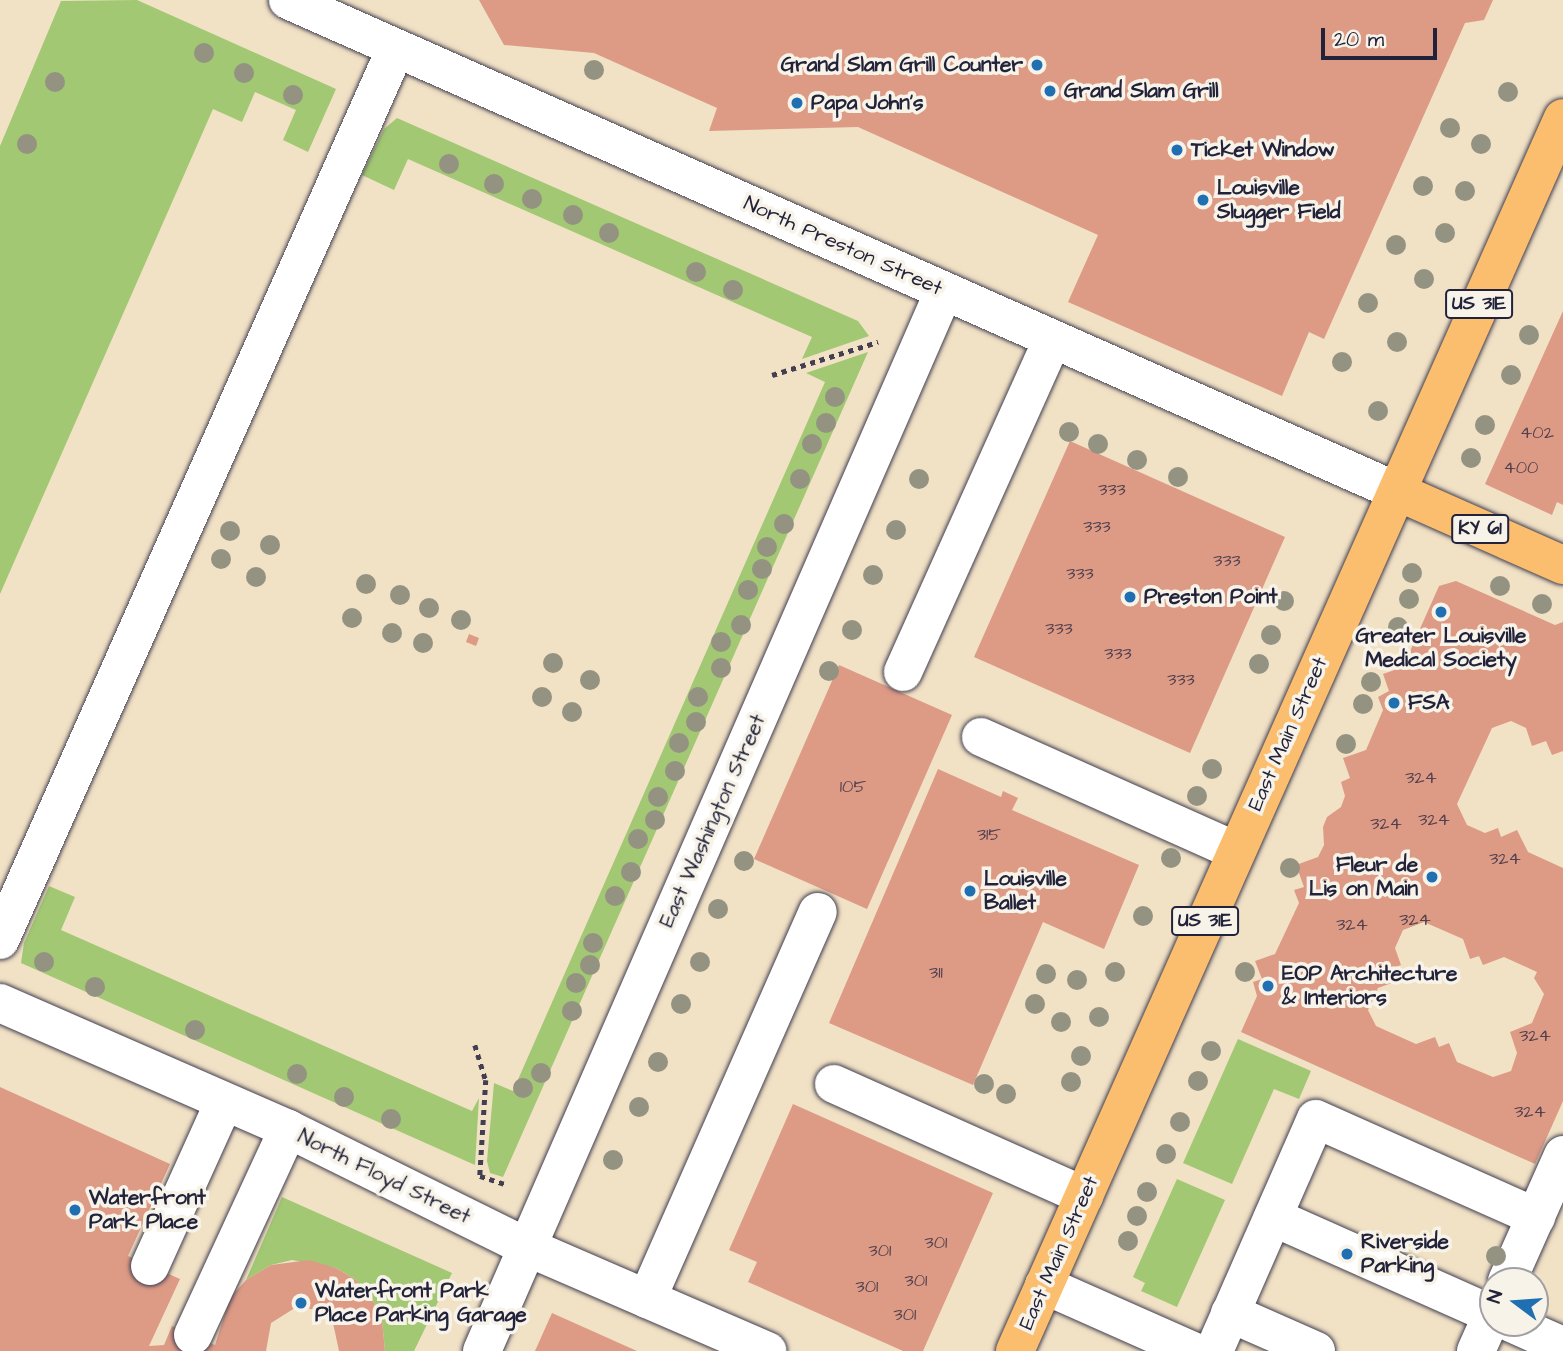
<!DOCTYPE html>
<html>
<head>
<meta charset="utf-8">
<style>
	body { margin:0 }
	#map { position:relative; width:1563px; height:1351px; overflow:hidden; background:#f1e1c5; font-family:"Architects Daughter",sans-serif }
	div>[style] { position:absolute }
	.green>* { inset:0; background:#a2c873 }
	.building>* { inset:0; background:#dd9b86 }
	.path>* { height:4.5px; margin-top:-2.25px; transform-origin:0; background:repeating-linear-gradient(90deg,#413f50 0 5px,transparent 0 10px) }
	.roads { filter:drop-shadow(0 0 2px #413f50) drop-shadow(0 0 2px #413f50) }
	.minor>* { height:38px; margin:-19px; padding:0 19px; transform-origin:19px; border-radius:19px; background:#fff }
	.major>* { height:38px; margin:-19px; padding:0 19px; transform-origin:19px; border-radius:19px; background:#fbbd6e }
	.trees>* { width:20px; height:20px; margin:-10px; border-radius:50%; background:#949382 }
	.dots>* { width:19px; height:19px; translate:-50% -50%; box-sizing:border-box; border:4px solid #f7f3e8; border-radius:50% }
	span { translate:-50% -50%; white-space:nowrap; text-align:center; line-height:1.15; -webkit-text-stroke:7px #f7f3e8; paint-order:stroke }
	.number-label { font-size:18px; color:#51404e }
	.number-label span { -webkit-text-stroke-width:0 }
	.shield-label span { padding:2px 5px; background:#f7f3e8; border:2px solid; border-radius:5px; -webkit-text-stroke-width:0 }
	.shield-label { font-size:19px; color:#22223b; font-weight:700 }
	.poi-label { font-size:21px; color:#22223b; font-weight:700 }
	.right { translate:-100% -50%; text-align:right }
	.left { translate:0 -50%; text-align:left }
	.street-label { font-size:21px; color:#22223b }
	.north { position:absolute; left:1479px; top:1267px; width:70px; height:70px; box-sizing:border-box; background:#f7f3e8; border:2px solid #a29fa3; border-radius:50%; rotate:286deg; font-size:19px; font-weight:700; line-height:28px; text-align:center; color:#22223b }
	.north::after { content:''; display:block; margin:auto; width:24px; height:32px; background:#1f6fb2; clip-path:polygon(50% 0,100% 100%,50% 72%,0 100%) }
	.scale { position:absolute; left:1321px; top:28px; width:116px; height:32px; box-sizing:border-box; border:4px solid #22223b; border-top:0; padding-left:9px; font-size:21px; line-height:24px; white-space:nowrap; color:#22223b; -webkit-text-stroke:5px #f7f3e8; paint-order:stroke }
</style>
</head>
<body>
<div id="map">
	<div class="green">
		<i style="clip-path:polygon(137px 0,336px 89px,308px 152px,283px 140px,296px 110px,255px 92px,242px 122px,213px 109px,0 594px,0 146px,61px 1px)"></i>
		<i style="clip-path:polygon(397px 118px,858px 321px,869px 336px,802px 359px,812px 337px,408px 159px,394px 190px,362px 175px,384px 129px)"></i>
		<i style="clip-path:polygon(868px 352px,503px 1177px,490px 1173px,487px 1161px,494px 1083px,513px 1091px,825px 382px,806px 373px)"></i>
		<i style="clip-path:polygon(49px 886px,75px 897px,61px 930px,472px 1111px,479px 1098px,475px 1165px,21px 963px,24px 943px)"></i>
		<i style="clip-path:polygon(1238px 1039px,1311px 1071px,1299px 1099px,1274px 1089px,1232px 1184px,1183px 1163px)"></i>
		<i style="clip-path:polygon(1177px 1179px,1225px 1200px,1177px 1307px,1141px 1291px,1145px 1283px,1133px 1277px)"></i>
		<i style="clip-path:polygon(282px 1197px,452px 1273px,414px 1351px,385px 1351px,382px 1320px,373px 1301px,356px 1280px,336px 1268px,292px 1260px,271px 1265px,246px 1280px)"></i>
	</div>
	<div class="building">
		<i style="clip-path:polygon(479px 0,1493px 0,1484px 20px,1465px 23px,1324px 339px,1309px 332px,1282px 396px,1068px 302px,1098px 235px,858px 127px,709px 131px,717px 108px,594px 53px,504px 45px)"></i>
		<i style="clip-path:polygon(1563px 311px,1563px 505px,1557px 502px,1552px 515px,1485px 484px)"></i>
		<i style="clip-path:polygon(1070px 441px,1285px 537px,1190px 753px,974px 657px)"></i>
		<i style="clip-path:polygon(evenodd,1456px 581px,1555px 625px,1563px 622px,1563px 751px,1552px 755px,1546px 741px,1532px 746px,1526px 728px,1511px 721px,1492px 728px,1457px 804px,1467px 825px,1485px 833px,1498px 828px,1501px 837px,1517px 830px,1528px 852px,1563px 868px,1563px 1101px,1535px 1164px,1241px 1032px,1257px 996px,1253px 982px,1262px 979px,1255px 961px,1275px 954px,1299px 903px,1294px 890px,1304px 887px,1296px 865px,1318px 857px,1324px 845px,1323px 827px,1327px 817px,1341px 807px,1345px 796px,1341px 782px,1350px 778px,1343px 758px,1366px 750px,1383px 710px,1378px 697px,1389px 691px,1383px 674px,1403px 667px,1439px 586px,1456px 581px,1424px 922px,1463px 939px,1470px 959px,1479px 956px,1483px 965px,1504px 957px,1537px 972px,1534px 978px,1544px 994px,1532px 1023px,1510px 1032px,1517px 1053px,1511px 1071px,1493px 1077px,1457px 1062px,1449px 1043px,1439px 1047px,1435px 1037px,1416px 1044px,1376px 1026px,1368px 1010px,1378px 988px,1397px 981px,1393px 968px,1401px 965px,1395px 948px,1403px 930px,1424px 922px)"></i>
		<i style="clip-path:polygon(469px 634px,479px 638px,476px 646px,466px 642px)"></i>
		<i style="clip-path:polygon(839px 665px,952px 715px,867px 909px,754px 859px)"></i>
		<i style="clip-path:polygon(938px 769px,1001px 797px,1003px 791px,1018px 798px,1012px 810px,1139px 865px,1104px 949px,1043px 922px,973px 1085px,829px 1023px)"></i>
		<i style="clip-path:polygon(0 1087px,170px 1164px,128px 1256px,180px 1279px,149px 1346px,164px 1345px,172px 1326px,215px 1345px,230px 1298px,246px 1280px,271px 1265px,309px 1260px,336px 1268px,356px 1280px,373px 1301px,382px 1320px,385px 1351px,339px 1351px,333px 1323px,319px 1311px,298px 1306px,271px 1323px,266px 1351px,0 1351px)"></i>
		<i style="clip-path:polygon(793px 1104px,993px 1193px,923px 1351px,903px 1351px,748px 1282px,757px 1262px,729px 1250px)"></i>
		<i style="clip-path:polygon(552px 1313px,637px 1351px,535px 1351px)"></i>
	</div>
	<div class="path">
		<i style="left:772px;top:375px;width:111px;rotate:-17.3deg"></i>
		<i style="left:475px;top:1045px;width:37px;rotate:73deg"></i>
		<i style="left:486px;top:1080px;width:96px;rotate:93.6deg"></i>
		<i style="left:480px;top:1176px;width:28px;rotate:18deg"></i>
	</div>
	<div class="roads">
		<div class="minor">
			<i style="left:288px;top:0;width:1214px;rotate:23.9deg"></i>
			<i style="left:903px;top:672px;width:365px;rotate:-65.8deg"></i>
			<i style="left:981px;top:737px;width:279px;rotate:24.1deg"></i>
			<i style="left:0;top:940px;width:976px;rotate:-66.06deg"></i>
			<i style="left:0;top:1003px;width:314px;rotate:23.6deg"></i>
			<i style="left:288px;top:1129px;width:267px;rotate:26.3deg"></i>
			<i style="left:527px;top:1247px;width:262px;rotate:23.4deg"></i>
			<i style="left:834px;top:1084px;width:274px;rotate:24.1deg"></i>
			<i style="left:1273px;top:1217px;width:241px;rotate:24deg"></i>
			<i style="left:150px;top:1266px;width:180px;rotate:-65.7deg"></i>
			<i style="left:1507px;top:1281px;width:138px;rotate:-66deg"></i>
			<i style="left:1044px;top:1285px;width:163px;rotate:23.9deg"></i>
			<i style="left:647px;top:1299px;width:423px;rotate:-66.2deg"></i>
			<i style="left:1230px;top:1313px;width:94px;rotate:23.8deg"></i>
			<i style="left:1511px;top:1323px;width:57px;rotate:23.9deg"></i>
			<i style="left:193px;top:1335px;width:227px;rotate:-65.2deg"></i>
			<i style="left:482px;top:1351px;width:1156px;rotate:-66.45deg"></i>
			<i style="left:1214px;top:1351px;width:253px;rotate:-66.3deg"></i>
			<i style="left:1316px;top:1119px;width:241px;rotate:24deg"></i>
			<i style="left:1476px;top:1351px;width:42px;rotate:-65.9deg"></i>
		</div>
		<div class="major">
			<i style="left:1398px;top:492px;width:180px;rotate:23.9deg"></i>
			<i style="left:1015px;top:1351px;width:1349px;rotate:-66.04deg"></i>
		</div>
	</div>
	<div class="trees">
		<i style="left:204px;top:53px"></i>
		<i style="left:594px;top:70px"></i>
		<i style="left:244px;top:73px"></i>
		<i style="left:55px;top:82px"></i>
		<i style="left:1508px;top:92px"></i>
		<i style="left:293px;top:95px"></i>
		<i style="left:1450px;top:128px"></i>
		<i style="left:27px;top:144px"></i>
		<i style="left:1481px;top:144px"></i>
		<i style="left:449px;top:164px"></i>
		<i style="left:494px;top:184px"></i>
		<i style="left:1423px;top:186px"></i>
		<i style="left:1465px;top:191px"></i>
		<i style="left:532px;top:199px"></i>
		<i style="left:573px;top:215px"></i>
		<i style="left:609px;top:233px"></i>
		<i style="left:1445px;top:233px"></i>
		<i style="left:1396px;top:245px"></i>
		<i style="left:696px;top:272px"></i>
		<i style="left:1424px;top:279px"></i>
		<i style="left:733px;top:290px"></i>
		<i style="left:1368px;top:303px"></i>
		<i style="left:1529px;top:335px"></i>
		<i style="left:1397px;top:342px"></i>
		<i style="left:1342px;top:362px"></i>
		<i style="left:1511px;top:375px"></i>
		<i style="left:835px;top:397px"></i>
		<i style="left:1378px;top:411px"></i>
		<i style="left:826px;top:423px"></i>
		<i style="left:1485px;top:425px"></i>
		<i style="left:1069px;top:432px"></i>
		<i style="left:812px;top:444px"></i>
		<i style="left:1098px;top:444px"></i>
		<i style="left:1471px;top:458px"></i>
		<i style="left:1137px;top:460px"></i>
		<i style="left:1178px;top:477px"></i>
		<i style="left:800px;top:479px"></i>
		<i style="left:919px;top:479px"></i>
		<i style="left:784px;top:524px"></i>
		<i style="left:896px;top:530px"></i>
		<i style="left:230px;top:531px"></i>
		<i style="left:270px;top:545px"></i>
		<i style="left:767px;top:547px"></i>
		<i style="left:221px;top:559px"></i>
		<i style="left:762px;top:569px"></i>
		<i style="left:1412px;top:573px"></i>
		<i style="left:873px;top:575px"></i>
		<i style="left:256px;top:577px"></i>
		<i style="left:366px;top:584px"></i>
		<i style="left:1500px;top:586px"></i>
		<i style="left:748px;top:590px"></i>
		<i style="left:400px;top:595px"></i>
		<i style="left:1409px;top:599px"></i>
		<i style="left:1284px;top:601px"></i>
		<i style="left:1542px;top:604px"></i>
		<i style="left:429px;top:608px"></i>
		<i style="left:352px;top:618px"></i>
		<i style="left:461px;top:620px"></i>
		<i style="left:741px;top:625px"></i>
		<i style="left:1398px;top:627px"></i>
		<i style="left:852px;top:630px"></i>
		<i style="left:392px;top:633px"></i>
		<i style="left:1271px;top:635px"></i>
		<i style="left:721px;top:642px"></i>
		<i style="left:423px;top:643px"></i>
		<i style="left:553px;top:663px"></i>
		<i style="left:1259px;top:664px"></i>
		<i style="left:721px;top:668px"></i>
		<i style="left:829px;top:671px"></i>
		<i style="left:590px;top:680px"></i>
		<i style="left:1371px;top:682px"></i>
		<i style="left:542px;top:697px"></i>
		<i style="left:698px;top:697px"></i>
		<i style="left:1363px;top:704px"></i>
		<i style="left:572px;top:712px"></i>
		<i style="left:696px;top:722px"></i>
		<i style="left:679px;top:743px"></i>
		<i style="left:1346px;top:744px"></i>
		<i style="left:1212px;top:769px"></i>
		<i style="left:675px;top:771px"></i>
		<i style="left:1197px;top:796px"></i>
		<i style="left:658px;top:797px"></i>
		<i style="left:655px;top:820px"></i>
		<i style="left:638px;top:839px"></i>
		<i style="left:1171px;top:858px"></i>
		<i style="left:744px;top:861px"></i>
		<i style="left:1290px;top:868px"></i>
		<i style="left:631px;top:872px"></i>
		<i style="left:615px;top:896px"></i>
		<i style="left:718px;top:909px"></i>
		<i style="left:1143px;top:916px"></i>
		<i style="left:593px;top:943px"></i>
		<i style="left:44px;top:962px"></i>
		<i style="left:700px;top:962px"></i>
		<i style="left:590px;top:965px"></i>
		<i style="left:1115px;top:972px"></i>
		<i style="left:1245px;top:972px"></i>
		<i style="left:1046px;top:974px"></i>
		<i style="left:1077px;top:980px"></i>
		<i style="left:576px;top:983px"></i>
		<i style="left:95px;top:987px"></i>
		<i style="left:681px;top:1004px"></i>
		<i style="left:1035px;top:1004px"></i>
		<i style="left:572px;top:1011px"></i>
		<i style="left:1099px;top:1017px"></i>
		<i style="left:1061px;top:1022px"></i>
		<i style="left:195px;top:1030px"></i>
		<i style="left:1211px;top:1051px"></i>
		<i style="left:1081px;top:1056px"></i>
		<i style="left:658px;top:1062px"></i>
		<i style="left:541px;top:1073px"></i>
		<i style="left:297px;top:1074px"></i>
		<i style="left:1198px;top:1081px"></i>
		<i style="left:1071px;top:1082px"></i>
		<i style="left:984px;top:1084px"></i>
		<i style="left:523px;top:1088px"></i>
		<i style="left:1006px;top:1094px"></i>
		<i style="left:344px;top:1097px"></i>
		<i style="left:639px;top:1107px"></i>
		<i style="left:391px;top:1119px"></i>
		<i style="left:1180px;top:1122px"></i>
		<i style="left:1166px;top:1154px"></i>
		<i style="left:613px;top:1160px"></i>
		<i style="left:1147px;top:1192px"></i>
		<i style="left:1137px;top:1216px"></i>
		<i style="left:1128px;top:1241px"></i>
		<i style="left:1496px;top:1256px"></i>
	</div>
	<div class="dots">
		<i style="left:1037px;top:65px;background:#1f6fb2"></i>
		<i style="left:1050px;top:91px;background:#1f6fb2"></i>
		<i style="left:797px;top:103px;background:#1f6fb2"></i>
		<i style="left:1177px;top:150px;background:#1f6fb2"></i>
		<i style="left:1203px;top:200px;background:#1f6fb2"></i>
		<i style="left:1130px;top:597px;background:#1f6fb2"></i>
		<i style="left:1441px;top:612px;background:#1f6fb2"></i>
		<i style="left:1394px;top:703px;background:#1f6fb2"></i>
		<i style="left:1432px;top:877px;background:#1f6fb2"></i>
		<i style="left:970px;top:891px;background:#1f6fb2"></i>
		<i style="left:1268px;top:986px;background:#1f6fb2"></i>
		<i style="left:75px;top:1210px;background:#1f6fb2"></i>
		<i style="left:1347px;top:1254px;background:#1f6fb2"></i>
		<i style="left:301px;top:1303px;background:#1f6fb2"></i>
	</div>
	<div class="number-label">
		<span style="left:1537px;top:433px">402</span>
		<span style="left:1521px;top:468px">400</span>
		<span style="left:1112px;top:490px">333</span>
		<span style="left:1097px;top:527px">333</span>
		<span style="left:1227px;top:561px">333</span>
		<span style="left:1080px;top:574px">333</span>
		<span style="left:1059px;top:629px">333</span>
		<span style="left:1118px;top:654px">333</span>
		<span style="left:1181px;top:680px">333</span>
		<span style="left:1421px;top:778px">324</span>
		<span style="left:853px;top:787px">105</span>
		<span style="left:1434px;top:820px">324</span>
		<span style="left:1386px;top:824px">324</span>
		<span style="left:989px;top:835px">315</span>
		<span style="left:1505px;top:859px">324</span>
		<span style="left:1415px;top:920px">324</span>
		<span style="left:1352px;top:925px">324</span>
		<span style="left:936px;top:973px">311</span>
		<span style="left:1535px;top:1036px">324</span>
		<span style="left:1530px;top:1112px">324</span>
		<span style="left:936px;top:1243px">301</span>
		<span style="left:880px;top:1251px">301</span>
		<span style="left:916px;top:1281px">301</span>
		<span style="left:867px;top:1287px">301</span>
		<span style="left:905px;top:1315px">301</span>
	</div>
	<div class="shield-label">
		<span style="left:1479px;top:304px">US 31E</span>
		<span style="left:1480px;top:529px">KY 61</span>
		<span style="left:1205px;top:921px">US 31E</span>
	</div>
	<div class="poi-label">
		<span class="right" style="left:1023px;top:65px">Grand Slam Grill Counter</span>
		<span class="left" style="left:1064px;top:91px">Grand Slam Grill</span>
		<span class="left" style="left:811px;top:103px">Papa John's</span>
		<span class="left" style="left:1191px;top:150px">Ticket Window</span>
		<span class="left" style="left:1217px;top:200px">Louisville<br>Slugger Field</span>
		<span class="left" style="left:1144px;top:597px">Preston Point</span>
		<span style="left:1441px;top:648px">Greater Louisville<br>Medical Society</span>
		<span class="left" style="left:1408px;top:703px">FSA</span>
		<span class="right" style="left:1418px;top:877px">Fleur de<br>Lis on Main</span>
		<span class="left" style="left:984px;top:891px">Louisville<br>Ballet</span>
		<span class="left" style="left:1282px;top:986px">EOP Architecture<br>&amp; Interiors</span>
		<span class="left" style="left:89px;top:1210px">Waterfront<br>Park Place</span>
		<span class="left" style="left:1361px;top:1254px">Riverside<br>Parking</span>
		<span class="left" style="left:315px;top:1303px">Waterfront Park<br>Place Parking Garage</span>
	</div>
	<div class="street-label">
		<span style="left:843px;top:246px;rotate:24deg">North Preston Street</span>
		<span style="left:1288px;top:734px;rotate:-66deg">East Main Street</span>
		<span style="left:713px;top:821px;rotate:-66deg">East Washington Street</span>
		<span style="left:384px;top:1177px;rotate:26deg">North Floyd Street</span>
		<span style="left:1059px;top:1253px;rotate:-66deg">East Main Street</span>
	</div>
	<div class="north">N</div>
	<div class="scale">20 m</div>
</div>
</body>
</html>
